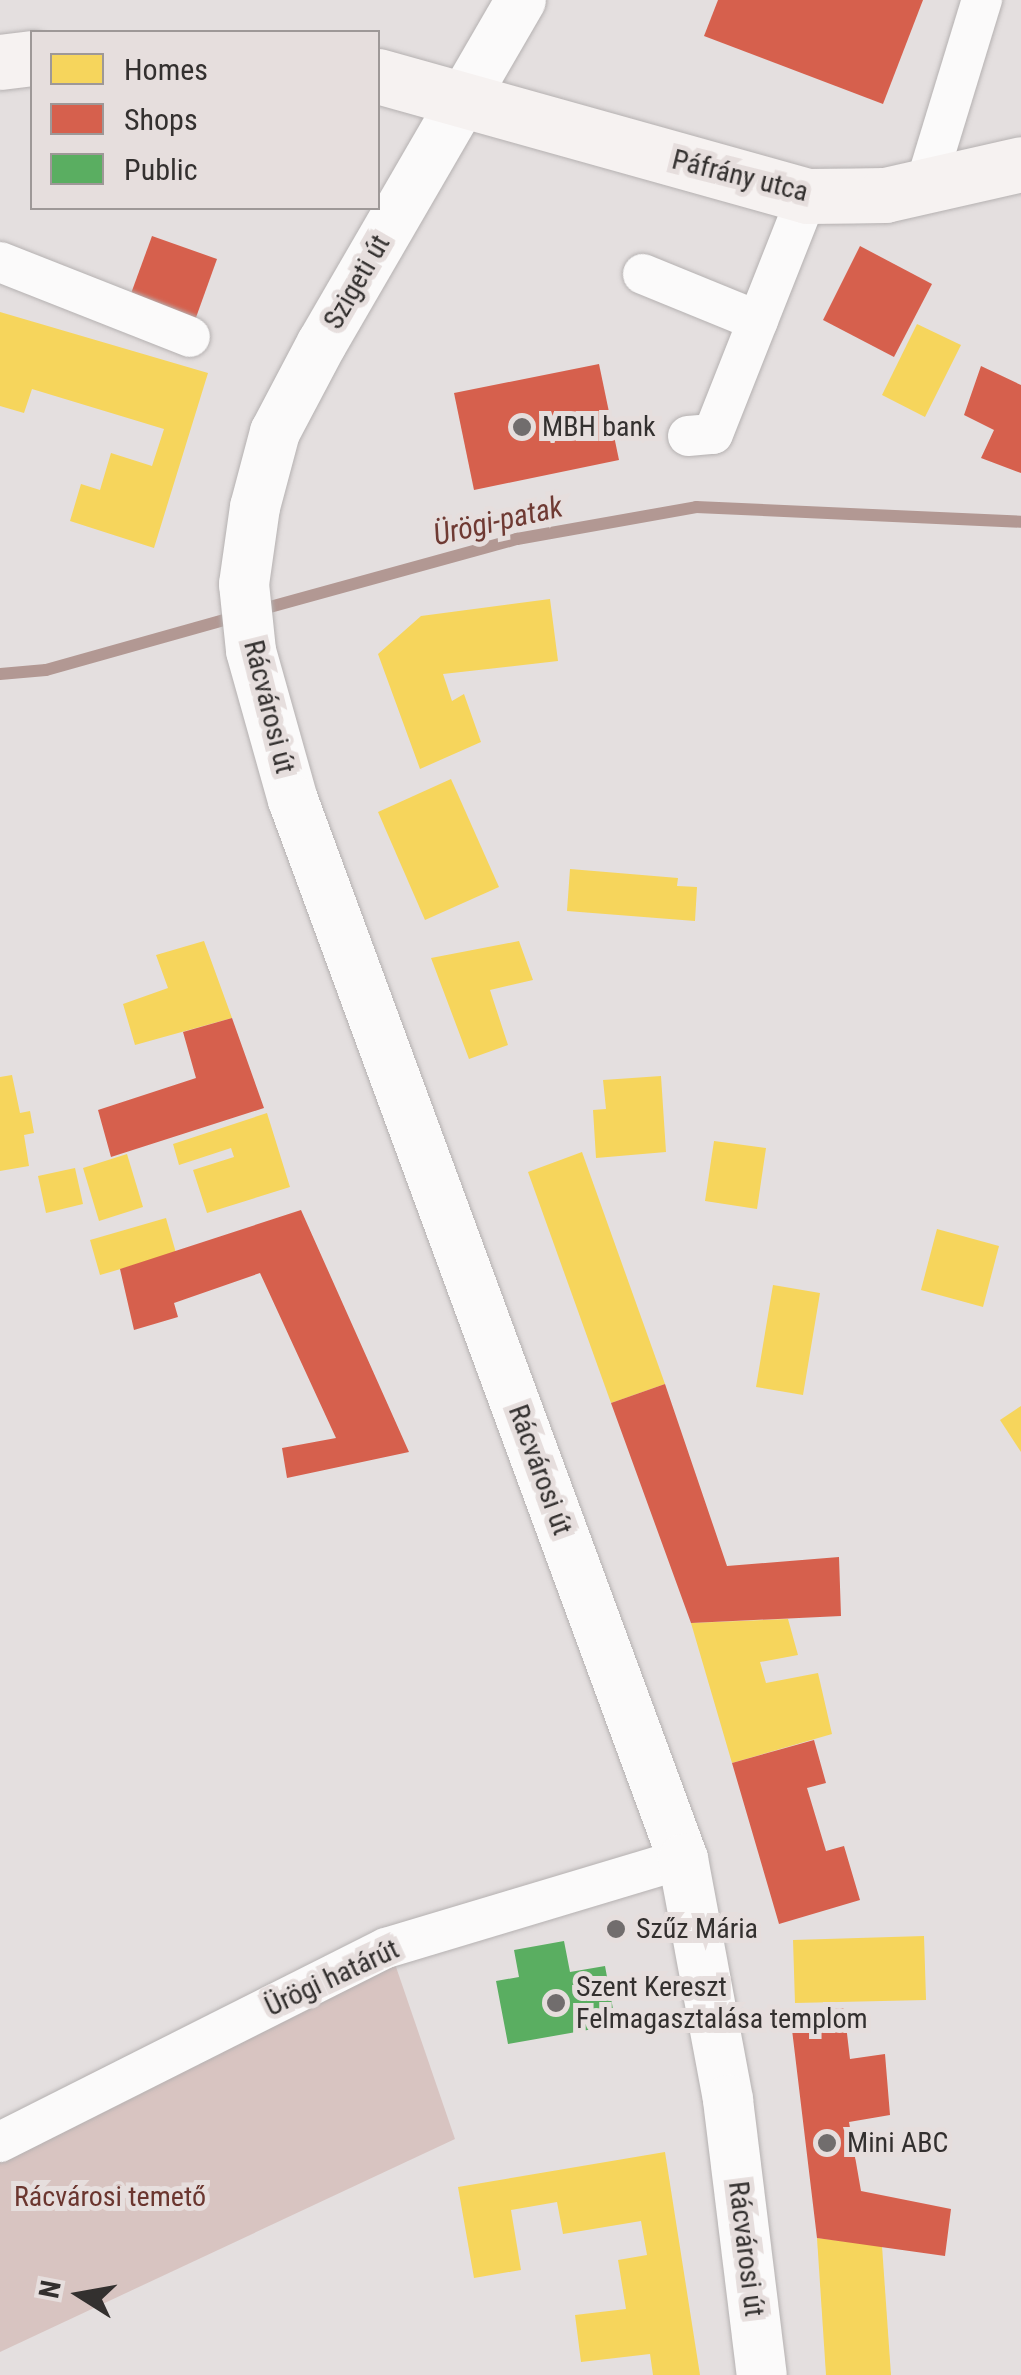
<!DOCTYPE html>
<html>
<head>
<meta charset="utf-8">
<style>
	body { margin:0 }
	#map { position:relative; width:1021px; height:2375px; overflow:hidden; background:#e4dfdf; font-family:"Roboto Condensed",sans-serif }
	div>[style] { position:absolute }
	.green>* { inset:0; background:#d8c4c1 }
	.homes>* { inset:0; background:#f6d55c }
	.shops>* { inset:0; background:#d6604d }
	.public>* { inset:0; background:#5aae61 }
	.stream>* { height:12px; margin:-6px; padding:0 6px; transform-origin:6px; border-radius:6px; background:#b29893 }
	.roads { filter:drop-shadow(0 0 2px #b5b1b1) drop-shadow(0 0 2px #b5b1b1) }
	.minor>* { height:40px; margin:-20px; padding:0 20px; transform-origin:20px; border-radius:20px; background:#fbfafa }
	.tertiary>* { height:50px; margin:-25px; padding:0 25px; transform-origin:25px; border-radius:25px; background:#fbfafa }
	.secondary>* { height:55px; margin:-27.5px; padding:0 27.5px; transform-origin:27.5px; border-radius:27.5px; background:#f6f2f1 }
	.dots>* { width:28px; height:28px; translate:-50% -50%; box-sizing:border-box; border:5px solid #e6dedd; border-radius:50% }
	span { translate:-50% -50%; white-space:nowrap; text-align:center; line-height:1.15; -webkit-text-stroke:10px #e6dedd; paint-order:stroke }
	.street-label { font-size:28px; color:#33302f }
	.poi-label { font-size:28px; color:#33302f }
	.left { translate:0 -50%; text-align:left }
	.park-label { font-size:28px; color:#6b362f }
	.water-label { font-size:30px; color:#6f3a33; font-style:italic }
	.legend { position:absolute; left:30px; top:30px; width:350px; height:180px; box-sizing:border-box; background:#e6dedd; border:2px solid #9e9897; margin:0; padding:12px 18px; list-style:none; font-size:30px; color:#33302f }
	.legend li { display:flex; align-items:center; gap:20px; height:50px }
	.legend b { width:50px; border:2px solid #9e9897 }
	.north { position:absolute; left:30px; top:2245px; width:100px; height:100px; -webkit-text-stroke:8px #e6dedd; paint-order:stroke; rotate:281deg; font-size:28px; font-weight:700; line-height:40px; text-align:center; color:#33302f }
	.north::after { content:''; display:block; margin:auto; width:35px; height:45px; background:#33302f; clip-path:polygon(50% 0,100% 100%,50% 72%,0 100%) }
</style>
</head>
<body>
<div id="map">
	<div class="green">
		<i style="clip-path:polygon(395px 1964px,455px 2139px,0 2352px,0 2144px)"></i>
	</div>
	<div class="homes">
		<i style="clip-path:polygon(0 312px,208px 373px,154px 548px,70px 521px,81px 484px,100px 490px,111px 453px,152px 466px,164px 429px,32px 389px,24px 413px,0 406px)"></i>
		<i style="clip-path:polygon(917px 324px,961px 345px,925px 417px,882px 395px)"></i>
		<i style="clip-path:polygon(550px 599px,558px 661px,443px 674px,452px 701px,464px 694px,481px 742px,420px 769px,378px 654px,421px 616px)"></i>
		<i style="clip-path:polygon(451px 779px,499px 887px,425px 920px,378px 812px)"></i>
		<i style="clip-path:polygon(570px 869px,678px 878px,677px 886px,697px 887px,695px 921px,567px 911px)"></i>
		<i style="clip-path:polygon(204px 941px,232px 1018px,135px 1045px,123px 1004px,168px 988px,156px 955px)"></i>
		<i style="clip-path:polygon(519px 941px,533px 980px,490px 990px,508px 1045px,469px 1059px,431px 958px)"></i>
		<i style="clip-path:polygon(12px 1075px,20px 1113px,30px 1111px,34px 1133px,24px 1135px,29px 1166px,0 1171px,0 1077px)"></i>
		<i style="clip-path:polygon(661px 1076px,666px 1152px,596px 1158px,593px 1110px,606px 1109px,603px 1080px)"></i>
		<i style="clip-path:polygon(267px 1113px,290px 1187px,207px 1213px,193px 1170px,234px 1157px,231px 1148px,179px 1165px,173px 1144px)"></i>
		<i style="clip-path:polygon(714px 1141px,766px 1148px,757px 1209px,705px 1201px)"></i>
		<i style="clip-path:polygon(582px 1152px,665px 1384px,611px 1403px,528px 1172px)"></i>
		<i style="clip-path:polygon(127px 1154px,143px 1207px,99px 1221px,83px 1168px)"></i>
		<i style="clip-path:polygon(75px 1168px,83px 1204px,46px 1213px,38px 1176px)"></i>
		<i style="clip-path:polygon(166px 1218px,176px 1253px,100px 1275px,90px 1240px)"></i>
		<i style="clip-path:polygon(937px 1229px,999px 1246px,983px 1307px,921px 1290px)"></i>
		<i style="clip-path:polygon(773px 1285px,820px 1293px,803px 1395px,756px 1387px)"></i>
		<i style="clip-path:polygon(1021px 1406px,1021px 1452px,1000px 1420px)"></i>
		<i style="clip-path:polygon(788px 1619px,798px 1655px,760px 1662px,766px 1683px,818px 1673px,832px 1734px,732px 1763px,691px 1623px)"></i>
		<i style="clip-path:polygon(924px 1936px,926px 2000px,795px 2003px,793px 1940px)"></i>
		<i style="clip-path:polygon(665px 2152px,700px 2375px,653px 2375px,650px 2354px,581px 2362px,575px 2315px,626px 2309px,618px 2260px,647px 2255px,641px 2221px,563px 2234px,557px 2202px,511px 2210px,521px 2270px,474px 2278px,458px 2187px)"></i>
		<i style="clip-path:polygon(817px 2238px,882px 2246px,891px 2375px,826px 2375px)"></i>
	</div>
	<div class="shops">
		<i style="clip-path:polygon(718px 0,923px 0,883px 104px,704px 36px)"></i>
		<i style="clip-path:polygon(152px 236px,217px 259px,194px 323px,129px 299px)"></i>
		<i style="clip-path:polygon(860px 246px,932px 284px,894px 357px,823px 320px)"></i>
		<i style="clip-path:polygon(599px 364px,619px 460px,474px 490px,454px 393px)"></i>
		<i style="clip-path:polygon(981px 366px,1021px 385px,1021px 473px,981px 458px,994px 430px,964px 415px)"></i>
		<i style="clip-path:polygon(232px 1018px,264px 1108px,111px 1157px,98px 1110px,196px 1078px,183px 1032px)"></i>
		<i style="clip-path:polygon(301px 1210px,409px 1452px,287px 1478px,282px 1448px,336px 1438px,260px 1273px,174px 1303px,178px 1317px,134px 1330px,120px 1269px)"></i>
		<i style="clip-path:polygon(665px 1384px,727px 1566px,839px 1557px,841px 1616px,691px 1623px,611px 1403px)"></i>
		<i style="clip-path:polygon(814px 1740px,826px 1783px,807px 1788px,826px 1851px,844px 1846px,860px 1900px,779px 1924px,732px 1763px)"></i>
		<i style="clip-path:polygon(844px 2008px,850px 2059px,885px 2054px,890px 2115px,849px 2122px,861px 2191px,951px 2209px,945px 2256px,817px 2238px,790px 2013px)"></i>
	</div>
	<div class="public">
		<i style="clip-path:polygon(564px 1941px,570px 1972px,605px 1966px,616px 2025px,508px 2044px,496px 1981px,519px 1977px,514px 1950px)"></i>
	</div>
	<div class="stream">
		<i style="left:259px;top:610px;width:268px;rotate:-15.4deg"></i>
		<i style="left:517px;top:539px;width:182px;rotate:-10.1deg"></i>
		<i style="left:696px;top:507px;width:325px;rotate:2.6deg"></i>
		<i style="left:0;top:674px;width:46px;rotate:-5deg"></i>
		<i style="left:46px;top:670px;width:196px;rotate:-15.7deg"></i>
	</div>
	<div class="roads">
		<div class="minor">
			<i style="left:925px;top:186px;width:195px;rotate:-73deg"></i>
			<i style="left:0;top:262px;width:204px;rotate:21.5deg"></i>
			<i style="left:643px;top:274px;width:124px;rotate:22.2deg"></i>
			<i style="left:688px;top:436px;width:25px;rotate:-5deg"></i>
			<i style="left:713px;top:434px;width:256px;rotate:-68.4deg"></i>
			<i style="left:0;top:2142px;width:432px;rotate:-26.7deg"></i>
			<i style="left:386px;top:1948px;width:310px;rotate:-16.7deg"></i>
		</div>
		<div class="tertiary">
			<i style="left:521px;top:0;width:397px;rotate:120.1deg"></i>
			<i style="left:322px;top:343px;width:101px;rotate:117.8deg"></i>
			<i style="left:275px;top:432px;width:78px;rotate:104.9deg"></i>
			<i style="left:255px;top:507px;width:78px;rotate:98.1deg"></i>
			<i style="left:244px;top:584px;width:67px;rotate:84deg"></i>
			<i style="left:251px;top:651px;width:155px;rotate:74.3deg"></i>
			<i style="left:293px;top:800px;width:1129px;rotate:69.78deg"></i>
			<i style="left:683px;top:1859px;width:245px;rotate:79.4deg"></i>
			<i style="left:728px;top:2100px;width:277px;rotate:83deg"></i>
		</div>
		<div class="secondary">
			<i style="left:0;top:62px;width:32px;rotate:-7deg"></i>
			<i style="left:378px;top:76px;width:445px;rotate:15.6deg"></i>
			<i style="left:807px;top:196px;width:78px;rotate:-0.7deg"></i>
			<i style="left:885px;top:195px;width:139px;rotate:-12.8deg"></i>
		</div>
	</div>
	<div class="dots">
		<i style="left:522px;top:427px;background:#716d6d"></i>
		<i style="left:616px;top:1929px;background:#716d6d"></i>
		<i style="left:556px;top:2003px;background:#716d6d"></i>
		<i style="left:827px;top:2143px;background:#716d6d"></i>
	</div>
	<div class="street-label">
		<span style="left:740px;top:176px;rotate:14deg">Páfrány utca</span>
		<span style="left:357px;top:282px;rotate:-60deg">Szigeti út</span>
		<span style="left:269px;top:707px;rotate:76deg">Rácvárosi út</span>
		<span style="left:540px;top:1470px;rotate:70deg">Rácvárosi út</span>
		<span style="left:332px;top:1978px;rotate:-25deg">Ürögi határút</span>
		<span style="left:746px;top:2249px;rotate:83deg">Rácvárosi út</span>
	</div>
	<div class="poi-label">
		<span class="left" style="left:542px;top:427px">MBH bank</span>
		<span class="left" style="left:636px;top:1929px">Szűz Mária</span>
		<span class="left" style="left:576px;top:2003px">Szent Kereszt<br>Felmagasztalása templom</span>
		<span class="left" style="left:847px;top:2143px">Mini ABC</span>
	</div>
	<div class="park-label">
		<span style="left:110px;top:2197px">Rácvárosi temető</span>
	</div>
	<div class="water-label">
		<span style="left:498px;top:521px;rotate:-13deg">Ürögi-patak</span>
	</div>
	<ul class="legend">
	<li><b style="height:28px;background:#f6d55c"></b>Homes</li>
	<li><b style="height:28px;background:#d6604d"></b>Shops</li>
	<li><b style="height:28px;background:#5aae61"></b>Public</li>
	</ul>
	<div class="north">N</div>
</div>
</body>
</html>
